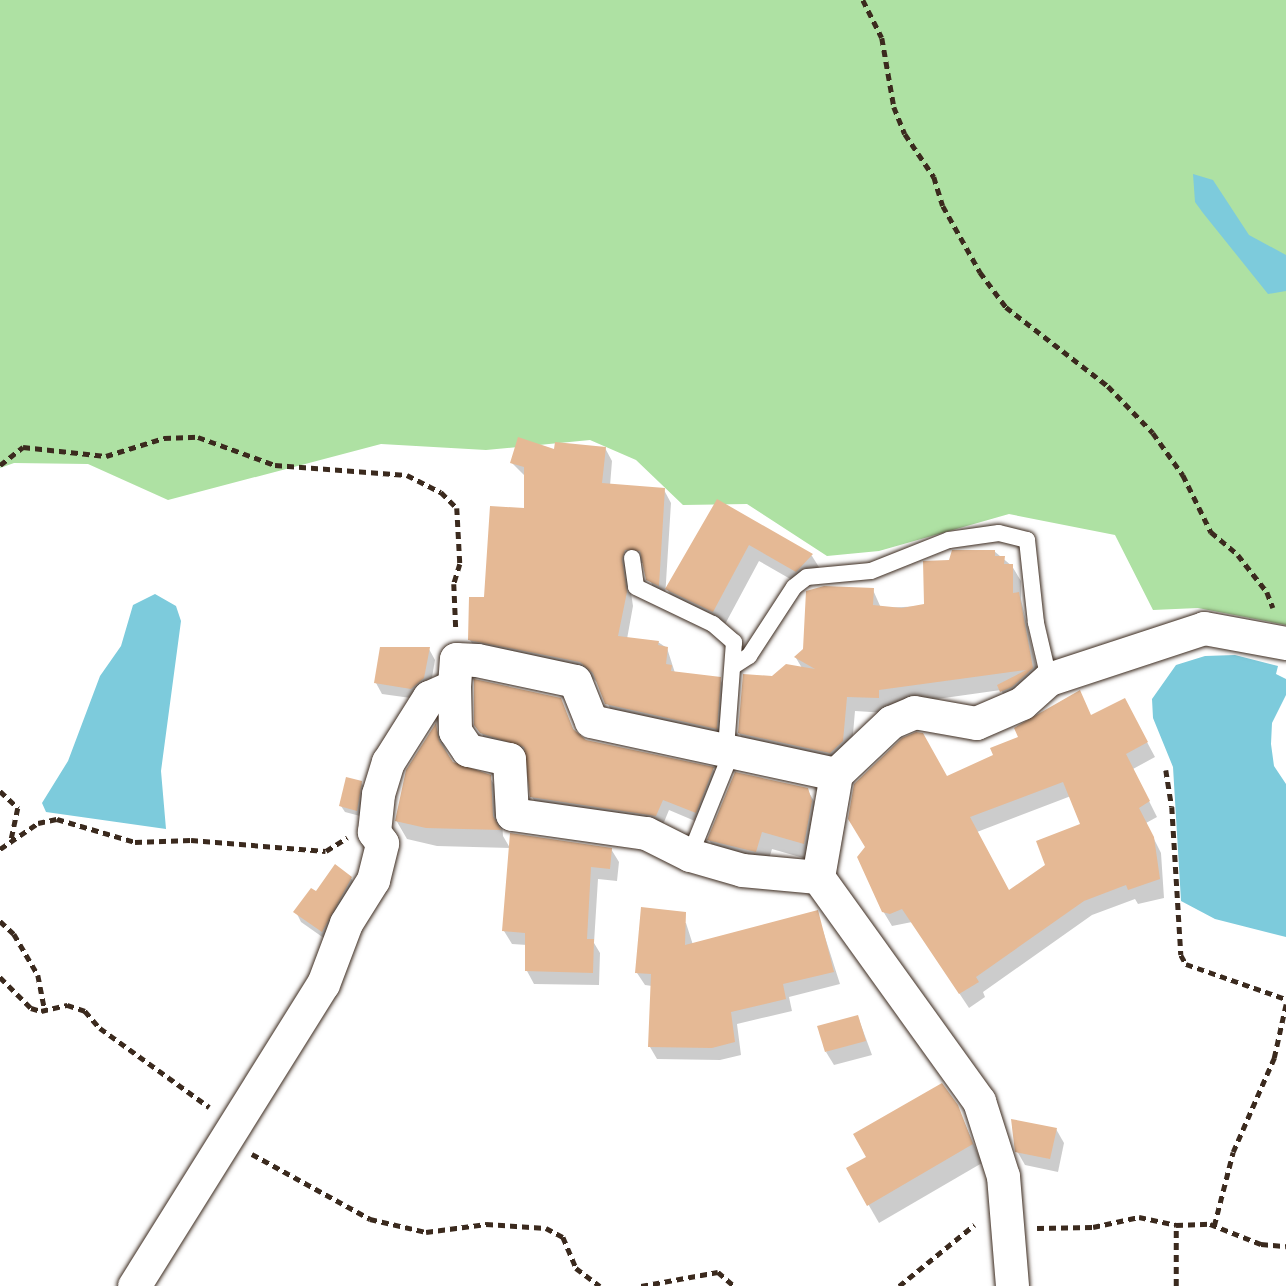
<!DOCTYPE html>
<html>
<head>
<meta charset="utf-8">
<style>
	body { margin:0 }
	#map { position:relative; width:1286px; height:1286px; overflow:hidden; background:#fff; font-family:"Gochi Hand",sans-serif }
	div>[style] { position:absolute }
	.green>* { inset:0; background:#aee1a3 }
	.water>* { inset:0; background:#7dcbdc }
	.shadow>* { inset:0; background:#0003 }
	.building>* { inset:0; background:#e5b995 }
	.path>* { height:4.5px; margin-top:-2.25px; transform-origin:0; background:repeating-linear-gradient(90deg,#3b2a1e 0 7px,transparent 0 12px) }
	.roads { filter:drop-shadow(0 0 2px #3b2a1e) drop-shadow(0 0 2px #3b2a1e) }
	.service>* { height:16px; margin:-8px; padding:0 8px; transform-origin:8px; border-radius:8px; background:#fff }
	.minor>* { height:33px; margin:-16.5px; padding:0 16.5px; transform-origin:16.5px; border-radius:16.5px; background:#fff }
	span { translate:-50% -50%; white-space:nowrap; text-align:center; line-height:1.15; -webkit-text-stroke:5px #fff; paint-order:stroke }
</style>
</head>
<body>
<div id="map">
	<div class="green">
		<i style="clip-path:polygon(0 0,1286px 0,1286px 625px,1198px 608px,1153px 610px,1115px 535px,1009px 514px,879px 551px,827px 556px,747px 504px,683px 505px,636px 460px,590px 440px,486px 450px,381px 444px,168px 500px,88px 464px,14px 463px,0 468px)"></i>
	</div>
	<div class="water">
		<i style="clip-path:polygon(1193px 174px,1213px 180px,1249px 235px,1286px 255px,1286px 291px,1268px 294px,1203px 213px,1195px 202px)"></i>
		<i style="clip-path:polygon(155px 594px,176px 606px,181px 621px,161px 771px,166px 829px,46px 812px,42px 803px,68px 761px,100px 676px,121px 646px,133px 605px)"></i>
		<i style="clip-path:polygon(1235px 655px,1278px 666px,1276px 674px,1286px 679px,1286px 695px,1272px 723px,1271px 744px,1274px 766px,1286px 784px,1286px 937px,1215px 919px,1181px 901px,1173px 767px,1153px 718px,1152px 699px,1176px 665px,1205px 656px)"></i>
	</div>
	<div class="shadow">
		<i style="clip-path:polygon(605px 448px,612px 461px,610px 486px,664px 490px,671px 503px,665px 598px,655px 593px,644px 563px,632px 563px,628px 573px,633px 606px,627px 639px,658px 642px,667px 648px,675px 673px,720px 679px,727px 692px,724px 741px,614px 717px,598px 683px,589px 675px,478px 653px,470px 640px,526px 510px,526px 477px,512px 463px,555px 452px)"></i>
		<i style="clip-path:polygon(718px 502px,812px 556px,822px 572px,806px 588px,759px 561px,723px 628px,677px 606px,667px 589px)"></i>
		<i style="clip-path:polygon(994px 551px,1012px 566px,1021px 581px,1021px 599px,1040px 684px,1010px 706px,1001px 690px,887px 706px,887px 713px,855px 711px,851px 757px,839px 768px,748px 748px,739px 733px,773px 678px,802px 668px,796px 658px,805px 650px,808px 592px,873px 590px,881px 608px,925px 606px,950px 561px)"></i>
		<i style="clip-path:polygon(429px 649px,435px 660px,430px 689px,418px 699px,382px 694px,376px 683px)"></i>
		<i style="clip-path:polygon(560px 699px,575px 733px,586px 741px,713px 769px,720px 780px,702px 824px,669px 810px,662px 827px,539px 808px,532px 797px,527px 757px,488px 744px,476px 724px)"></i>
		<i style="clip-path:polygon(evenodd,1132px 714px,1155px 757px,1133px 769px,1157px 817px,1146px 823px,1161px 853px,1164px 898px,1138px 904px,1135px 899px,1092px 915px,983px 992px,985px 997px,969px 1008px,912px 922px,892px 926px,883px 911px,947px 779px,1092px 717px,1132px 714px,1071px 796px,1082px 825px,1047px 865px,1009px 892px,977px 832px,1071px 796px)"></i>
		<i style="clip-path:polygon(435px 726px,452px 763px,489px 776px,500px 795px,503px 836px,510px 848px,437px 846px,407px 839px,396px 820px)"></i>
		<i style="clip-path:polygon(361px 782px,365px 789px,360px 816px,345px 812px,341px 806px)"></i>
		<i style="clip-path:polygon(807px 789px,818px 808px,814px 861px,772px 849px,766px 869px,720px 858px,709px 840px)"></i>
		<i style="clip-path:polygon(611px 849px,619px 862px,617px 881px,598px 879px,594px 943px,600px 953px,599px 985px,534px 984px,527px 971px,527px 945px,512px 944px,504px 931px)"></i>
		<i style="clip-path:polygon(351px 878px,357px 888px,328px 941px,301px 922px,296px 912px,317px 894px)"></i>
		<i style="clip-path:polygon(817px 912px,840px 984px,789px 997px,792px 1011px,737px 1024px,741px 1055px,720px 1060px,657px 1059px,650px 1047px,652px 986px,645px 985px,637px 973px,642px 919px,686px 923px,693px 945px)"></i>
		<i style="clip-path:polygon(858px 1017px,872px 1055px,834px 1065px,826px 1052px)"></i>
		<i style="clip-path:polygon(957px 1106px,982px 1163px,879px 1223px,848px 1169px)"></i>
		<i style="clip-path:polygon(1056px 1129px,1064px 1143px,1058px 1172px,1025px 1165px,1017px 1151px)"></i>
	</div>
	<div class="building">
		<i style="clip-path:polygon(518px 437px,554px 449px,555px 442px,606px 447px,602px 483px,665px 488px,659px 586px,646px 580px,640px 551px,625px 550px,622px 559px,627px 592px,618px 636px,659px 641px,658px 645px,668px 647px,666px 664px,672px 665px,671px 671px,721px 677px,717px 729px,605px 704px,593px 673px,580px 662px,468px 640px,469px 597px,484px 597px,490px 506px,524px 508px,524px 467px,510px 463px)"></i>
		<i style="clip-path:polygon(717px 499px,813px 554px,796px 572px,749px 545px,713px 612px,665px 589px)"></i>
		<i style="clip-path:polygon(952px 550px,995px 550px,995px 556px,1005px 556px,1004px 564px,1013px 564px,1013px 593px,1019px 592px,1033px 668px,1012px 687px,1000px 692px,997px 685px,1026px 670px,879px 690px,879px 698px,847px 697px,843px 741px,830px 753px,738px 733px,743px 674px,772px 676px,786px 664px,815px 669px,794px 657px,803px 649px,806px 591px,824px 586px,874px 588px,873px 605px,902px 608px,924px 604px,923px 561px,949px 560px)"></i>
		<i style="clip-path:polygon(380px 647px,430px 647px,424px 678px,411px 689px,374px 683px)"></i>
		<i style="clip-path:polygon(474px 679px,561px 698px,573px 729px,586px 740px,714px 767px,696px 813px,663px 800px,656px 816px,530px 797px,524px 747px,480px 733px,474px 725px)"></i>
		<i style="clip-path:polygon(evenodd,1080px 690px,1091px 715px,1125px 698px,1148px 742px,1126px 754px,1150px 801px,1139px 808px,1154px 837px,1160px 879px,1128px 890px,1126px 885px,1084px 901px,976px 977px,979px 982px,959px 994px,902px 909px,890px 914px,882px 912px,857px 857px,865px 847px,848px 819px,854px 784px,902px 738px,916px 732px,923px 733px,947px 776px,993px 755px,990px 748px,1018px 737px,1014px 728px,1080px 690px,1063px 782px,1080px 824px,1036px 841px,1045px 865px,1009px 890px,970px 817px,1063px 782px)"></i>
		<i style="clip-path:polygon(436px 723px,439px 741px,453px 762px,491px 775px,493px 816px,501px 830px,426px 828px,395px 821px,406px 770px)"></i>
		<i style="clip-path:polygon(735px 772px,808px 788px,812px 801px,804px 844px,762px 832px,756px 852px,707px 840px)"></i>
		<i style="clip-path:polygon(346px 777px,362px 781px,357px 811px,339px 806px)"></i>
		<i style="clip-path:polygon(510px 833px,612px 848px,610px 869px,591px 867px,587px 939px,594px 939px,593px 973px,525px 971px,525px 933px,502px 931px)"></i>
		<i style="clip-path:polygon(335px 864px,352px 877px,322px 932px,293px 912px,311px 888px,316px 891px)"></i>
		<i style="clip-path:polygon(641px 907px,686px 912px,685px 945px,818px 910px,834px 972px,783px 984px,786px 999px,731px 1012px,735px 1042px,712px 1048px,648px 1047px,651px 974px,635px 973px)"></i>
		<i style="clip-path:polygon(858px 1015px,866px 1041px,825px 1052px,817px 1026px)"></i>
		<i style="clip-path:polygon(942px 1083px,958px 1105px,973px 1144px,867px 1206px,846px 1168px,866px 1157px,853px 1134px)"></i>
		<i style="clip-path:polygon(1011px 1119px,1057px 1128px,1050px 1159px,1015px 1152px)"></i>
	</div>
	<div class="path">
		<i style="left:863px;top:0;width:42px;rotate:63.4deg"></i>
		<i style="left:882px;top:38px;width:70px;rotate:80.1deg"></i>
		<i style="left:894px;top:107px;width:29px;rotate:68deg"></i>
		<i style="left:905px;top:134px;width:52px;rotate:56deg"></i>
		<i style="left:934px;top:177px;width:30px;rotate:73deg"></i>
		<i style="left:943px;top:206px;width:76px;rotate:60.7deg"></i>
		<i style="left:980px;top:272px;width:44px;rotate:53.4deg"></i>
		<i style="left:1006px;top:307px;width:129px;rotate:37.8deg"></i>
		<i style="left:1108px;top:386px;width:65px;rotate:46.2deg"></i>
		<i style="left:1153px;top:433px;width:52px;rotate:54.5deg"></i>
		<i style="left:1183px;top:475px;width:64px;rotate:63.8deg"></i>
		<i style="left:1211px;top:532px;width:35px;rotate:40deg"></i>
		<i style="left:1238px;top:555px;width:47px;rotate:51.9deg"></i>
		<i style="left:1267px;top:592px;width:17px;rotate:69deg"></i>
		<i style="left:0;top:465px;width:29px;rotate:-38deg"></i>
		<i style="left:23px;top:447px;width:83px;rotate:6.2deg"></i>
		<i style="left:106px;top:456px;width:61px;rotate:-17.2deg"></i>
		<i style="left:164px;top:438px;width:34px;rotate:-2deg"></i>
		<i style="left:198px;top:437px;width:82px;rotate:20deg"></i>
		<i style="left:275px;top:465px;width:132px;rotate:4.3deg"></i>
		<i style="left:407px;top:475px;width:38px;rotate:27deg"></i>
		<i style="left:441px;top:492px;width:23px;rotate:45deg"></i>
		<i style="left:457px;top:508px;width:56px;rotate:86.9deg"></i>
		<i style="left:460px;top:564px;width:21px;rotate:107deg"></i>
		<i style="left:454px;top:584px;width:46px;rotate:87.5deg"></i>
		<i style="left:1166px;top:770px;width:37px;rotate:81deg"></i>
		<i style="left:1172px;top:807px;width:148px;rotate:86.5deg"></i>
		<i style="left:1181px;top:955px;width:10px;rotate:61deg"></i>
		<i style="left:1186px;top:964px;width:106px;rotate:19.3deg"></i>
		<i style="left:0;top:791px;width:25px;rotate:43deg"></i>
		<i style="left:18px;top:808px;width:34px;rotate:102deg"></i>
		<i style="left:0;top:849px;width:46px;rotate:-34.4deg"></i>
		<i style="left:38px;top:823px;width:19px;rotate:-12deg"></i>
		<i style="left:57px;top:819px;width:81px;rotate:16.4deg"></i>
		<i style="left:135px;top:842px;width:56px;rotate:-2deg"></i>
		<i style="left:191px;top:840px;width:135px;rotate:4.7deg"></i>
		<i style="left:326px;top:851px;width:25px;rotate:-32deg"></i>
		<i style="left:0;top:921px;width:19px;rotate:43deg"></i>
		<i style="left:14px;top:934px;width:48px;rotate:59.7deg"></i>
		<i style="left:38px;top:975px;width:36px;rotate:79deg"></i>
		<i style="left:0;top:977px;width:44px;rotate:45deg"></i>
		<i style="left:31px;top:1008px;width:10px;rotate:17deg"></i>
		<i style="left:41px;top:1011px;width:27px;rotate:-13deg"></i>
		<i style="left:67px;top:1005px;width:19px;rotate:18deg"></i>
		<i style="left:85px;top:1011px;width:23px;rotate:49deg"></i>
		<i style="left:100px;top:1028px;width:135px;rotate:35.9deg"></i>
		<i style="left:252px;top:1154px;width:135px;rotate:28.8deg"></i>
		<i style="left:370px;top:1219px;width:57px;rotate:13.1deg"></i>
		<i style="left:426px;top:1232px;width:61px;rotate:-7.6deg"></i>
		<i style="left:486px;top:1224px;width:60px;rotate:3.8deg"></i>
		<i style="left:546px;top:1228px;width:19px;rotate:28deg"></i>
		<i style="left:563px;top:1237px;width:34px;rotate:67deg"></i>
		<i style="left:576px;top:1268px;width:30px;rotate:37deg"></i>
		<i style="left:1214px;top:1226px;width:76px;rotate:-75.6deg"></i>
		<i style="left:1233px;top:1152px;width:103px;rotate:-66.4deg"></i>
		<i style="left:1274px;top:1058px;width:55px;rotate:-77.5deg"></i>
		<i style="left:1037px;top:1228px;width:56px;rotate:-1deg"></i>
		<i style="left:1093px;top:1227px;width:47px;rotate:-12.3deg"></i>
		<i style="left:1139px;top:1217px;width:38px;rotate:12deg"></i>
		<i style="left:1176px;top:1225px;width:34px;rotate:-2deg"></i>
		<i style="left:1210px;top:1224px;width:55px;rotate:21.4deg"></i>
		<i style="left:1261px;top:1244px;width:25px;rotate:5deg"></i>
		<i style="left:641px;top:1286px;width:78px;rotate:-10.3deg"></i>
		<i style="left:718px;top:1272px;width:21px;rotate:41deg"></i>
		<i style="left:899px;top:1286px;width:97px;rotate:-39.1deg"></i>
		<i style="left:1176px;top:1286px;width:61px;rotate:-90deg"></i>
	</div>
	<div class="roads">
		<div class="service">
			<i style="left:632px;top:558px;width:29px;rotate:82deg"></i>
			<i style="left:636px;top:587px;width:85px;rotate:25.7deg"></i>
			<i style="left:713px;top:624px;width:28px;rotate:41deg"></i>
			<i style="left:734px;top:642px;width:106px;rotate:94.3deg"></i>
			<i style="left:735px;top:665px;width:17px;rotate:-33deg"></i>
			<i style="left:749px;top:656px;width:82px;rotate:-56.9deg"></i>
			<i style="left:794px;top:587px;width:16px;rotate:-38deg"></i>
			<i style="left:807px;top:577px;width:64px;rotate:-5.4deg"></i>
			<i style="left:871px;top:571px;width:84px;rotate:-21.7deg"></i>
			<i style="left:949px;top:540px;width:50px;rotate:-8deg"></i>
			<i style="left:999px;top:533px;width:29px;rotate:14deg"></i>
			<i style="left:1027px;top:540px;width:83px;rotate:83.8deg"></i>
			<i style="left:1036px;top:623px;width:57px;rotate:76.9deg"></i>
			<i style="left:690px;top:855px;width:112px;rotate:-68deg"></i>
		</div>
		<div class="minor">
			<i style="left:454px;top:686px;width:45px;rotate:88.7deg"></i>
			<i style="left:455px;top:731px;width:23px;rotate:56deg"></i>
			<i style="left:468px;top:750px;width:42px;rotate:12.4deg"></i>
			<i style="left:509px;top:759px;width:55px;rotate:86.9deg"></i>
			<i style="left:512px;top:814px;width:135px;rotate:8.1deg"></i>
			<i style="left:646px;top:833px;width:49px;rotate:26.6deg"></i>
			<i style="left:690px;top:855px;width:54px;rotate:16.1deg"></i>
			<i style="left:742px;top:870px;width:76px;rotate:5.3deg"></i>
			<i style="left:836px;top:774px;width:76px;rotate:-43.4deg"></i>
			<i style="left:891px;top:722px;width:25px;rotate:-23deg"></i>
			<i style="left:914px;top:712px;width:63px;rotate:10.1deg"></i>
			<i style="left:976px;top:723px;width:50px;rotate:-23.5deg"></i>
			<i style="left:1022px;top:703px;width:36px;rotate:-42deg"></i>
			<i style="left:1049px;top:679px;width:163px;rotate:-18.2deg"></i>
			<i style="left:1204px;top:628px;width:83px;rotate:10.4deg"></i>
			<i style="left:134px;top:1286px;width:356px;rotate:-58deg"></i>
			<i style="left:323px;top:984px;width:65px;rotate:-69.3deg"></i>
			<i style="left:346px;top:923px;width:51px;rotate:-57.9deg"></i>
			<i style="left:373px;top:880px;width:38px;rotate:-76deg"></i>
			<i style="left:382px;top:843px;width:14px;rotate:-126deg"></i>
			<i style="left:374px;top:832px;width:38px;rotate:-84deg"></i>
			<i style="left:378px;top:794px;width:34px;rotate:-73deg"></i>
			<i style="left:388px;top:762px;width:77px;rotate:-57.8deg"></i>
			<i style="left:429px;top:697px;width:27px;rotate:-24deg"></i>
			<i style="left:454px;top:686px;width:27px;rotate:-86deg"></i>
			<i style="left:456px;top:659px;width:21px;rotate:3deg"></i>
			<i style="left:477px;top:660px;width:100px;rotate:12.1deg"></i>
			<i style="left:575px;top:681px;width:43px;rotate:68.2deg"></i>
			<i style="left:591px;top:721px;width:251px;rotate:12.2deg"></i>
			<i style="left:836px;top:774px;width:105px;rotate:99.9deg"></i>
			<i style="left:818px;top:877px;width:276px;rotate:54.3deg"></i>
			<i style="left:979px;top:1101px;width:79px;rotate:72.3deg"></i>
			<i style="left:1003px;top:1176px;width:110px;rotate:85.3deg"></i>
		</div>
	</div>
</div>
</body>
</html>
